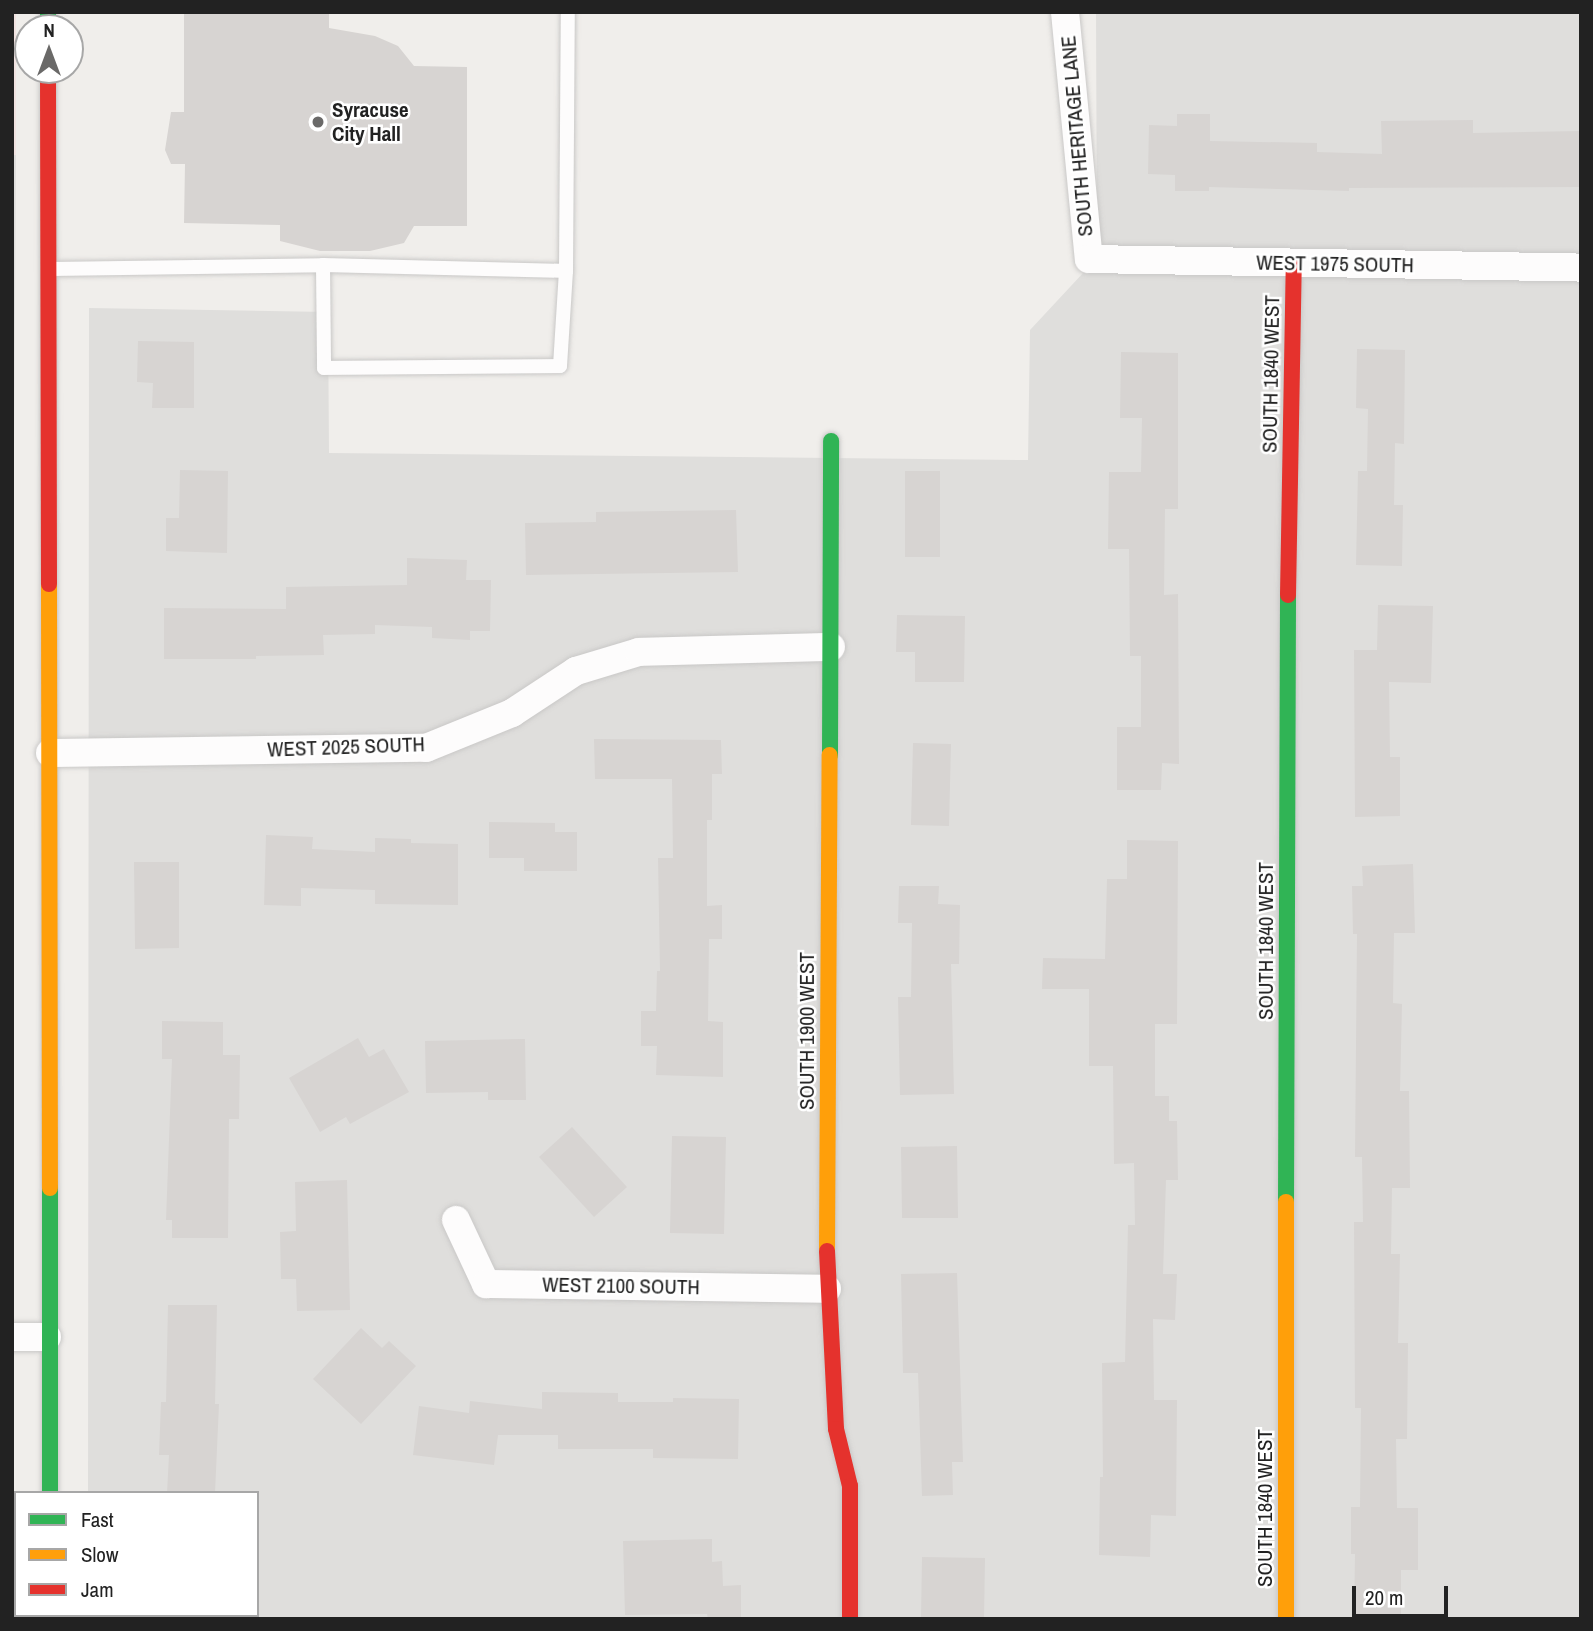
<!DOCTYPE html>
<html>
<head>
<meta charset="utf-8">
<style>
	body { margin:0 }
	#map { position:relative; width:1593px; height:1631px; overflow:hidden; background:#f0eeeb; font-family:"Archivo Narrow",sans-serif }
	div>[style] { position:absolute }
	.residential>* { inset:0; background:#dfdedc }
	.commercial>* { inset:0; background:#f1e3e1 }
	.building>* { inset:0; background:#d7d4d2 }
	.roads { filter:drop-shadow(0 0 2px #c9c8c7) drop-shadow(0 0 2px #c9c8c7) }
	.lane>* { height:14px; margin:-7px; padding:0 7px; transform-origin:7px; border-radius:7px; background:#fdfcfc }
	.street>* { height:28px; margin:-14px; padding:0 14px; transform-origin:14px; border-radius:14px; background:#fdfcfc }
	.fast>* { height:16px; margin:-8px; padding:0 8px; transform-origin:8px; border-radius:8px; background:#30b455 }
	.slow>* { height:16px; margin:-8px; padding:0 8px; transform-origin:8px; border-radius:8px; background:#ff9f0a }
	.jam>* { height:16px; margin:-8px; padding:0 8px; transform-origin:8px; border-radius:8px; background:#e5322d }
	.dots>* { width:19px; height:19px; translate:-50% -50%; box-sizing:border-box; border:4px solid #fff; border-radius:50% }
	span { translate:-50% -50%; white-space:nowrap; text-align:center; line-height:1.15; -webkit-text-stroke:5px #fff; paint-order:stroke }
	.poi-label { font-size:21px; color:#222; font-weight:700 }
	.left { translate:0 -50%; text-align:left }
	.street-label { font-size:21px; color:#222 }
	.frame { position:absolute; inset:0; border:14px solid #222; pointer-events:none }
	.legend { position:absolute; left:14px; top:1491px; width:245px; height:126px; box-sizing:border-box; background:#fff; border:2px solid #a7a7a7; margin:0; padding:9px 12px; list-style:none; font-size:21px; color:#222 }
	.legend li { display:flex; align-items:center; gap:14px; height:35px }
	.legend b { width:35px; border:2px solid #a7a7a7 }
	.north { position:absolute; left:14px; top:14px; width:70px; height:70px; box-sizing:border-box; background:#fff; border:2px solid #a7a7a7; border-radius:50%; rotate:0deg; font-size:19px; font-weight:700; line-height:28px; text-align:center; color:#222 }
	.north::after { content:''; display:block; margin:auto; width:24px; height:32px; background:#6a6968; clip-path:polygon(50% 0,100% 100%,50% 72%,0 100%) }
	.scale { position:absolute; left:1352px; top:1586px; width:96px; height:32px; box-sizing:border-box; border:4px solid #222; border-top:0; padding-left:9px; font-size:21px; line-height:24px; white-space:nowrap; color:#222; -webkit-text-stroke:5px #fff; paint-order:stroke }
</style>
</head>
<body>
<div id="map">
	<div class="residential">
		<i style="clip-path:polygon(1096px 12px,1581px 12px,1581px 1619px,88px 1619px,88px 1615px,257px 1615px,257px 1493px,88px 1493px,89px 308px,328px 312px,329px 453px,1028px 460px,1030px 330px,1097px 258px)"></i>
		<i style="clip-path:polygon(12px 155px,16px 155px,12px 740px)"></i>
	</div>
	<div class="commercial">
		<i style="clip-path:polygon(12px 12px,16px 12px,16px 155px,12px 155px)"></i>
	</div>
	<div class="building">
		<i style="clip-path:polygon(184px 12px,329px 12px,329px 28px,375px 36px,398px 46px,414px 66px,467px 67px,467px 226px,414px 226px,404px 243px,370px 251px,320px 251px,280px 241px,280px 225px,184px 223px,185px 164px,171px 164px,165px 150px,171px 112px,184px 112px)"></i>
		<i style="clip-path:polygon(1177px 114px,1210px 114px,1210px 141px,1317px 143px,1317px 152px,1382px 154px,1381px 121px,1473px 120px,1473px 133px,1581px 131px,1581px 187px,1349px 188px,1349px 191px,1209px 187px,1209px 191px,1175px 191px,1175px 175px,1148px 174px,1149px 125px,1177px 126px)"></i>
		<i style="clip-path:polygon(138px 341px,194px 342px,194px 408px,152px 408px,153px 383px,137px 382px)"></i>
		<i style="clip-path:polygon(1357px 349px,1405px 350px,1404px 444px,1395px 443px,1394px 505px,1403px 505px,1402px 566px,1356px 565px,1358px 471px,1367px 471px,1368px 409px,1356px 408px)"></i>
		<i style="clip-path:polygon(1121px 352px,1178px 353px,1178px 509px,1165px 509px,1164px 595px,1178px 594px,1179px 764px,1162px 763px,1161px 790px,1117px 790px,1117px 727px,1141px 727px,1141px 656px,1130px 656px,1129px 549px,1108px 549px,1109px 472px,1141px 472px,1142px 418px,1120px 418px)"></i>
		<i style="clip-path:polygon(180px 470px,228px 471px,227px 553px,166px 551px,166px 518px,179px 518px)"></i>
		<i style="clip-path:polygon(905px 471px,940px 471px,940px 557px,905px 557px)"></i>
		<i style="clip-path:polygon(736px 510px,738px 572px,526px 575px,525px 523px,596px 522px,596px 512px)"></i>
		<i style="clip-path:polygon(407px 558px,467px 560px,466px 580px,491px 580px,490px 631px,470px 631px,470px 640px,432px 638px,432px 627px,375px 625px,375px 634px,323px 635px,324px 655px,256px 656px,256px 659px,164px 659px,164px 608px,286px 609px,286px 587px,407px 585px)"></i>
		<i style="clip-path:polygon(1378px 605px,1433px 606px,1431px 683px,1389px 682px,1390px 757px,1400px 757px,1400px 816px,1355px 817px,1354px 650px,1377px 650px)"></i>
		<i style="clip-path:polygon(897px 615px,965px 616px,964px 682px,915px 682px,915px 652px,896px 652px)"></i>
		<i style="clip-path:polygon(594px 739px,721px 740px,722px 774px,712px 774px,712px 820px,707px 820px,707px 906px,722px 905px,722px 939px,709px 939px,708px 1021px,723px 1022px,723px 1077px,656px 1075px,657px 1046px,641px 1046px,641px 1011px,656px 1011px,657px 971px,660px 971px,658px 858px,673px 858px,672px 779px,595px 779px)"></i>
		<i style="clip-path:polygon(913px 743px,951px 744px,949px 826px,911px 825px)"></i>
		<i style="clip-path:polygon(489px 822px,555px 823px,555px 832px,577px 832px,577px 871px,524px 871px,524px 858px,489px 858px)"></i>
		<i style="clip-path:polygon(266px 835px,313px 837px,312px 849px,375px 852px,375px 838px,411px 839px,411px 843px,458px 844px,458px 905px,375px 904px,375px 890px,301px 888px,301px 906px,264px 905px)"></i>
		<i style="clip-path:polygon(1127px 840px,1178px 841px,1177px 1024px,1155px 1024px,1155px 1096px,1169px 1096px,1169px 1121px,1177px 1121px,1178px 1180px,1166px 1180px,1163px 1274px,1177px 1274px,1175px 1320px,1153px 1319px,1154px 1400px,1177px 1400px,1176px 1516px,1151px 1515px,1150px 1557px,1099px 1555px,1100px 1477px,1103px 1477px,1102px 1363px,1125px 1362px,1128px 1225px,1135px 1225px,1134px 1163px,1114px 1164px,1113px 1066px,1089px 1066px,1089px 989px,1042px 989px,1043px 958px,1105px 959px,1107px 879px,1127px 879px)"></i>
		<i style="clip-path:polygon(134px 862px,179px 862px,179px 948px,135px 949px)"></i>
		<i style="clip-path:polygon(1413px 864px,1415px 933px,1394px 933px,1393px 1003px,1402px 1004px,1400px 1091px,1409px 1091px,1410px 1188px,1392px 1188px,1391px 1254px,1400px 1254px,1398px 1343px,1408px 1343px,1407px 1439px,1396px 1439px,1397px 1508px,1418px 1508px,1418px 1570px,1401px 1570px,1401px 1619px,1354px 1619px,1355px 1554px,1351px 1554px,1351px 1507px,1360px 1507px,1361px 1408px,1355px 1408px,1354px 1222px,1363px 1222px,1362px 1157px,1355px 1157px,1357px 934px,1353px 934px,1352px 886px,1363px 886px,1362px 866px)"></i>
		<i style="clip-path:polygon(899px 886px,939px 886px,938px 904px,960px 905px,959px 964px,951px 964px,954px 1094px,900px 1095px,898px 997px,911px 997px,912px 923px,898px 923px)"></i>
		<i style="clip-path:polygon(162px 1021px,223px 1022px,223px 1055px,240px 1055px,239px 1119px,229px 1119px,228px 1238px,172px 1238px,172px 1220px,166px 1220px,172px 1059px,162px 1059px)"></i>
		<i style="clip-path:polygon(358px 1038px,369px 1057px,384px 1049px,409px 1092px,350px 1124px,346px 1117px,320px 1132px,289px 1078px)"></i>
		<i style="clip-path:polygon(525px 1039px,526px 1100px,488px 1100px,488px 1092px,426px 1093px,425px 1041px)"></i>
		<i style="clip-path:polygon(572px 1127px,627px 1187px,594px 1217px,539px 1157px)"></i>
		<i style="clip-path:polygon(672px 1136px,726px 1137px,724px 1234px,670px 1233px)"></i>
		<i style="clip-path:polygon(957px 1146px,958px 1218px,902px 1218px,901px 1147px)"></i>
		<i style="clip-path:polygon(347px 1180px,350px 1310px,297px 1311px,296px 1279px,281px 1279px,280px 1232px,296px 1231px,295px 1182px)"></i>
		<i style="clip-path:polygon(957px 1273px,963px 1462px,952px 1462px,953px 1495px,922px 1496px,918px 1373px,903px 1373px,901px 1274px)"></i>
		<i style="clip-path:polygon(168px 1305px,217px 1305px,215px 1404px,219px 1404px,215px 1493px,167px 1493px,169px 1455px,159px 1455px,161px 1402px,166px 1402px)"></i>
		<i style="clip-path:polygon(361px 1328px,382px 1348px,389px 1341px,416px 1366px,361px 1424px,313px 1379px)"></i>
		<i style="clip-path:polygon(542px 1392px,618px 1393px,618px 1402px,673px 1402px,673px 1398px,739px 1399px,738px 1459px,653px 1458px,653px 1449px,558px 1449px,558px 1435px,498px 1435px,494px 1465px,413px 1455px,419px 1406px,469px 1413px,470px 1401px,542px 1409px)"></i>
		<i style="clip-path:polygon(712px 1539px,712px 1562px,722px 1561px,723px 1586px,741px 1585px,741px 1619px,708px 1619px,707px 1614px,625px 1615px,623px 1541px)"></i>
		<i style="clip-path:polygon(922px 1557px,985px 1558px,984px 1619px,921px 1619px)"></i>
	</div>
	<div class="roads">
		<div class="lane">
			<i style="left:323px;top:265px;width:243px;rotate:1.4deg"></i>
			<i style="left:51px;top:269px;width:272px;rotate:-0.8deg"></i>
			<i style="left:323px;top:265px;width:103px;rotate:89.4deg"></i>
			<i style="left:324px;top:368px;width:236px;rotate:-0.5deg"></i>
			<i style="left:560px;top:366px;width:95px;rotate:-86.4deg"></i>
			<i style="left:566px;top:271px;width:259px;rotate:-89.6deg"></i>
		</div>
		<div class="street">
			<i style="left:1065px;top:12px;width:248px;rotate:84.5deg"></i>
			<i style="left:1089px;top:259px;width:492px;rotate:1deg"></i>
			<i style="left:50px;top:753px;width:376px;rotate:-0.8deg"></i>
			<i style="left:426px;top:748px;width:93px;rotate:-22.1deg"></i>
			<i style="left:512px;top:713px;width:77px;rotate:-33.3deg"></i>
			<i style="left:576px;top:671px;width:66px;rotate:-16.8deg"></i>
			<i style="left:639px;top:652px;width:192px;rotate:-1.5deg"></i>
			<i style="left:456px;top:1220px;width:71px;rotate:64.9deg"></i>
			<i style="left:486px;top:1284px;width:341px;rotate:0.8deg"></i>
			<i style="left:12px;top:1337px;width:35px"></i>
		</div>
		<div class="fast">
			<i style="left:48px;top:12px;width:16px;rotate:90deg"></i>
			<i style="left:830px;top:755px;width:314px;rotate:-89.8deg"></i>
			<i style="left:50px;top:1188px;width:305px;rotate:90deg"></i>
			<i style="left:1286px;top:1202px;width:607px;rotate:-89.81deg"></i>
		</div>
		<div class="slow">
			<i style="left:49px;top:584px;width:604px;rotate:89.91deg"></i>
			<i style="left:827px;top:1251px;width:496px;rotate:-89.7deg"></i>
			<i style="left:1286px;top:1619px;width:417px;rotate:-90deg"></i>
		</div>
		<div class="jam">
			<i style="left:48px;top:70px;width:514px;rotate:89.89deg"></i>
			<i style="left:1288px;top:595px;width:331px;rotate:-89deg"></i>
			<i style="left:827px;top:1251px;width:178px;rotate:87.1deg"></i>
			<i style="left:836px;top:1429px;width:59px;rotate:76.2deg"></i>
			<i style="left:850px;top:1486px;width:133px;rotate:90deg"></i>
			<i style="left:52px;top:1615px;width:4px;rotate:90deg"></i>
		</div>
	</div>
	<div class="dots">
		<i style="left:318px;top:122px;background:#6a6968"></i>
	</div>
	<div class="poi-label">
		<span class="left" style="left:332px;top:122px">Syracuse<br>City Hall</span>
	</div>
	<div class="street-label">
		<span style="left:1077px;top:136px;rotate:-95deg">SOUTH HERITAGE LANE</span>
		<span style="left:1335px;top:264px;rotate:1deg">WEST 1975 SOUTH</span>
		<span style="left:1271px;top:374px;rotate:-89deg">SOUTH 1840 WEST</span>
		<span style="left:346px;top:747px;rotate:-2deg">WEST 2025 SOUTH</span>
		<span style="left:1266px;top:941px;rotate:-90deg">SOUTH 1840 WEST</span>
		<span style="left:807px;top:1031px;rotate:-90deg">SOUTH 1900 WEST</span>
		<span style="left:621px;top:1286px;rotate:1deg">WEST 2100 SOUTH</span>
		<span style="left:1265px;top:1508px;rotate:-90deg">SOUTH 1840 WEST</span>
	</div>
	<div class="frame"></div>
	<ul class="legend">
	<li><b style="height:9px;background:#30b455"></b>Fast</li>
	<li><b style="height:9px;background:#ff9f0a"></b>Slow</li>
	<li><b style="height:9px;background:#e5322d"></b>Jam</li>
	</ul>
	<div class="north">N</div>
	<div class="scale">20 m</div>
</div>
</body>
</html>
